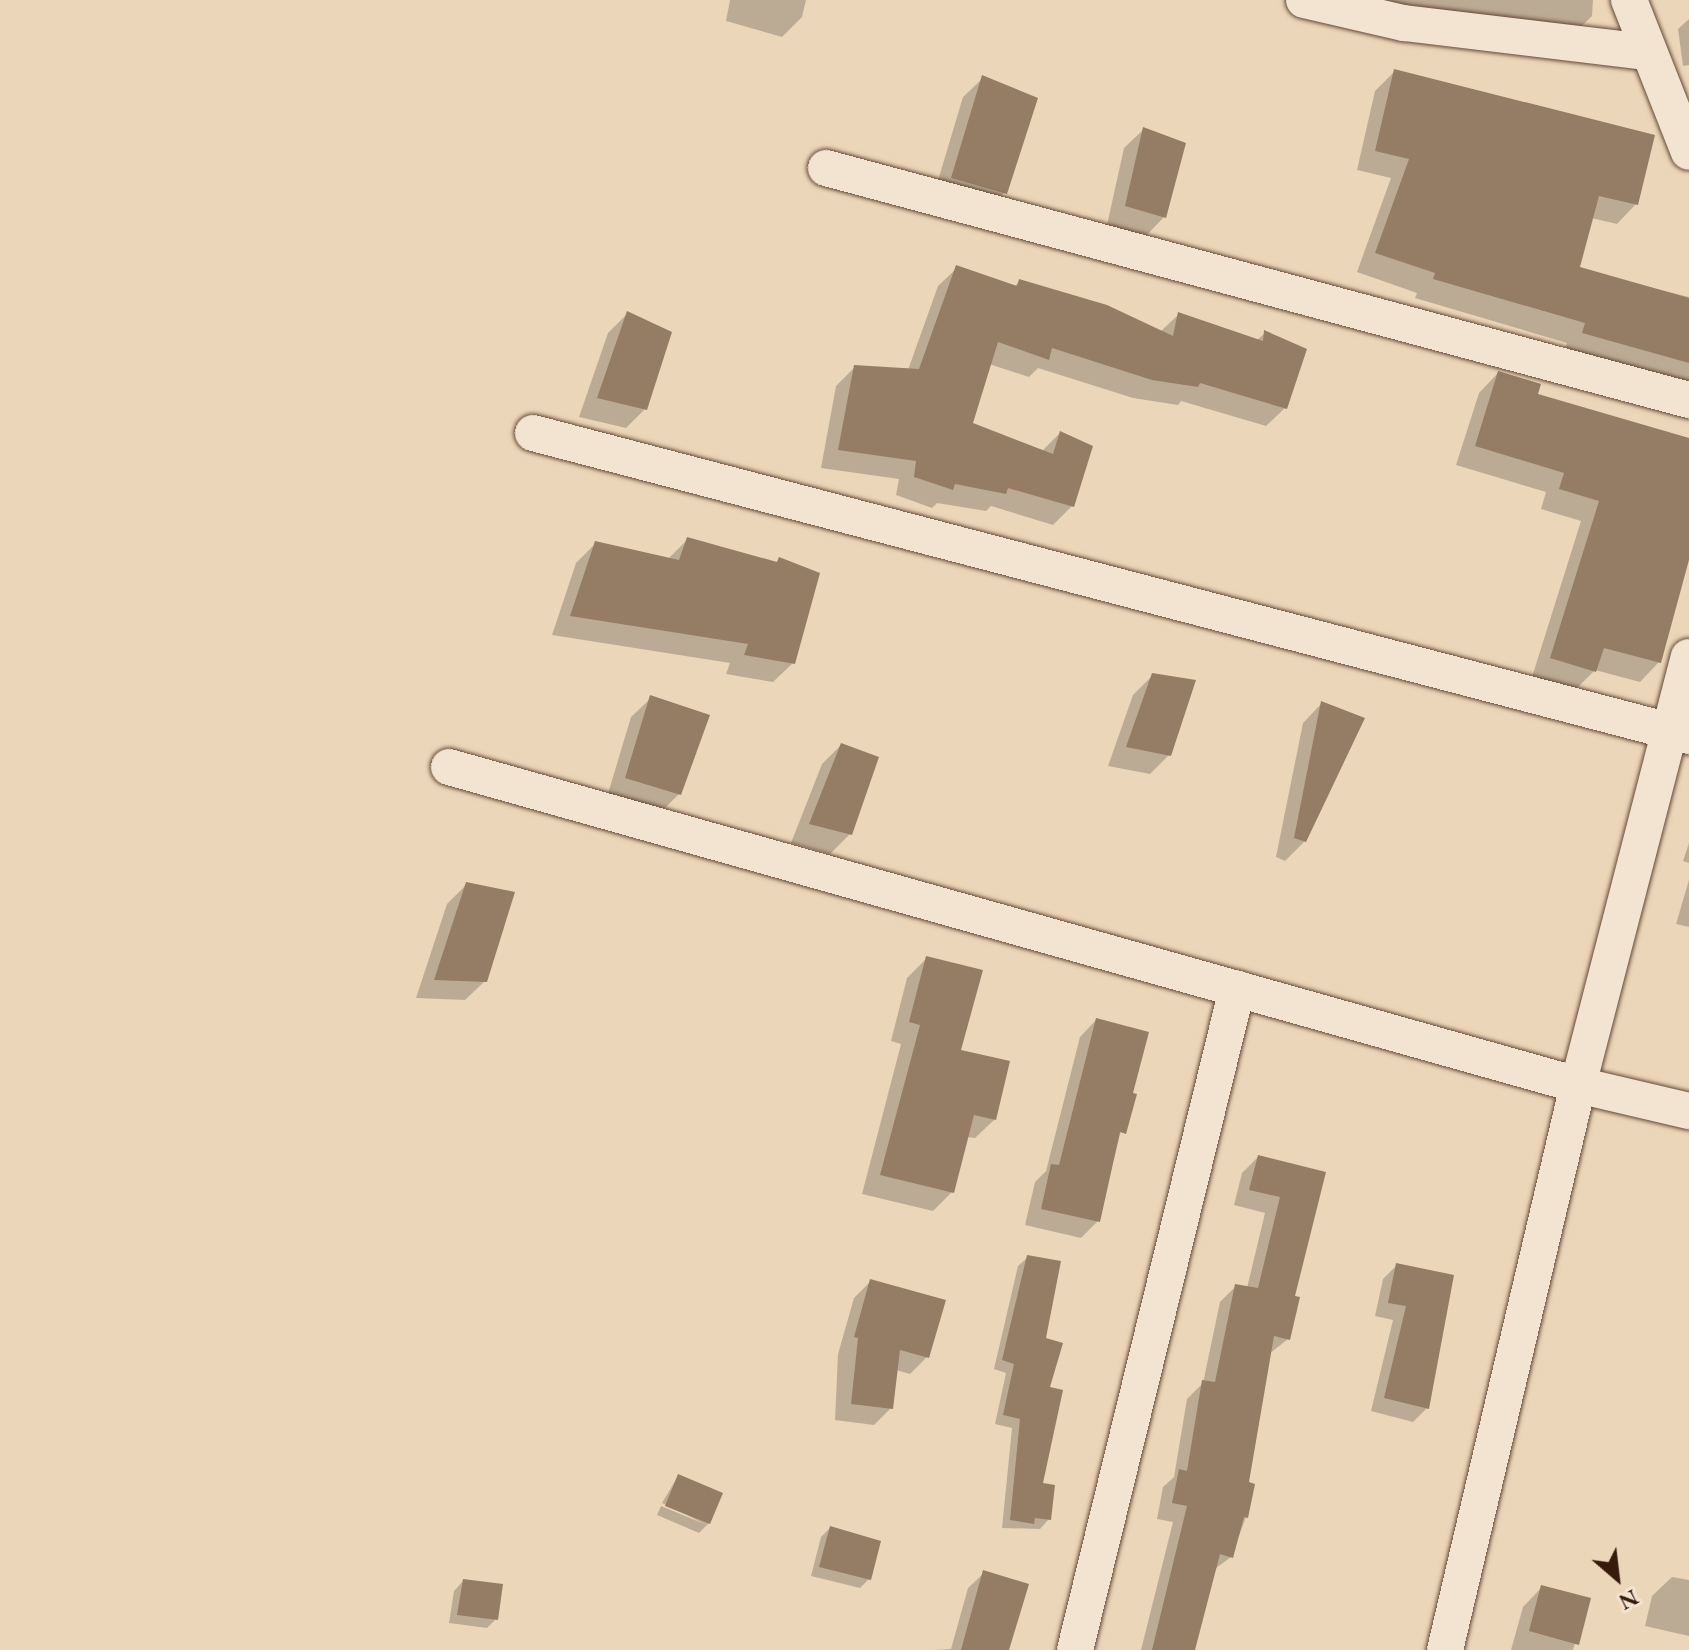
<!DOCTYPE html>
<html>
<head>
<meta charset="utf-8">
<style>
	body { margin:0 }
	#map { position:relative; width:1689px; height:1650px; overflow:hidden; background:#ecd6b9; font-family:"EB Garamond",serif }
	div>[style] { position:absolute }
	.shadow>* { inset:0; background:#0003 }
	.building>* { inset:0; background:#957c65 }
	.roads { filter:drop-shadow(0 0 2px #644936) drop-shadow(0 0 2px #644936) }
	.minor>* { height:36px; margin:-18px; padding:0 18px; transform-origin:18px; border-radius:18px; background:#f3e4d2 }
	span { translate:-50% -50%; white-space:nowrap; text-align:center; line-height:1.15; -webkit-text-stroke:7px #f3e4d2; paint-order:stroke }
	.north { position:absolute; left:1577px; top:1538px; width:80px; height:80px; -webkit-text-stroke:6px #f3e4d2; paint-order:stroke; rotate:152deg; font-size:22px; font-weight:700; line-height:32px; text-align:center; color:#361a0a }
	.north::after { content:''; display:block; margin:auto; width:28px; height:36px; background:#361a0a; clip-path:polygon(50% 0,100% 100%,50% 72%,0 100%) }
</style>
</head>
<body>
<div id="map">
	<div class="shadow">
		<i style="clip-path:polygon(730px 0,806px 0,802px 17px,782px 37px,726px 21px)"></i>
		<i style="clip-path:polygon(1288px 0,1593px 0,1592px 16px,1563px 44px)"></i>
		<i style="clip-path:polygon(1689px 19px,1689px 65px,1683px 66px,1678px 29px)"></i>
		<i style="clip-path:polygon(1395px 71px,1636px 204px,1617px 224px,1591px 218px,1577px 269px,1689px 297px,1689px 388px,1564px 353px,1567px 343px,1415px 298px,1417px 293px,1357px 272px,1391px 178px,1357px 170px,1375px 91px)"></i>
		<i style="clip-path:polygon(983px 78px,1005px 192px,985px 212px,933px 197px,963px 97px)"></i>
		<i style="clip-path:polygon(1144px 129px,1164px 217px,1145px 237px,1107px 225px,1124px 148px)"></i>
		<i style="clip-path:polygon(957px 268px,1014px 287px,1020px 281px,1160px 332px,1178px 315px,1256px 341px,1265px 333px,1285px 408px,1266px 426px,1181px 401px,1178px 405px,1133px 398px,1038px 368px,1029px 377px,989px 364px,971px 425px,1041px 452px,1060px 433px,1072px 506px,1053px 525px,991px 506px,986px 511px,937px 503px,932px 508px,896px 495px,899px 479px,821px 468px,836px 386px,855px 367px,908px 370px,938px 286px)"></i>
		<i style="clip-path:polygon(627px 314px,645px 409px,626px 428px,579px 417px,608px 333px)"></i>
		<i style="clip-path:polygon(1498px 373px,1536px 395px,1689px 440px,1689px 528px,1659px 662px,1640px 682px,1595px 670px,1575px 690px,1532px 677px,1581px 521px,1541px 509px,1546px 492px,1456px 465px,1479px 393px)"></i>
		<i style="clip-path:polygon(687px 540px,775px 564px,779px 559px,793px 663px,773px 682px,726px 674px,730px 663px,552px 635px,576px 563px,596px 543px,667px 560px)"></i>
		<i style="clip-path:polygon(1152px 676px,1169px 755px,1150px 774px,1108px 766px,1133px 695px)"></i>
		<i style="clip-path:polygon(651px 698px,679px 794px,660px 813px,607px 797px,631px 717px)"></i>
		<i style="clip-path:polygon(1322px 703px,1305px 841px,1285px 861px,1276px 857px,1303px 723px)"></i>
		<i style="clip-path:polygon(841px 745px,850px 834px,830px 854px,791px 843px,822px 764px)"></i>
		<i style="clip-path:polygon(1689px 843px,1689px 863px,1683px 861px)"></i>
		<i style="clip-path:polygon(1689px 880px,1689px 927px,1676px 924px)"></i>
		<i style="clip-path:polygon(467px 884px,485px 981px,465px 1000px,416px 998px,447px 904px)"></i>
		<i style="clip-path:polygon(927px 958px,959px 1052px,995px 1119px,975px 1138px,966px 1137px,952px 1192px,933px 1211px,862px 1194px,901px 1044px,891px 1041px,907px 978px)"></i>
		<i style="clip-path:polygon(1096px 1020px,1130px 1095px,1098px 1221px,1081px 1238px,1025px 1225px,1035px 1182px,1046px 1171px,1080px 1037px)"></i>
		<i style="clip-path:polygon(1258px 1157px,1323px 1174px,1293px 1298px,1288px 1339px,1269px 1354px,1247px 1484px,1246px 1517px,1231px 1557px,1211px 1572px,1193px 1650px,1141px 1650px,1173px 1522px,1157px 1519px,1163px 1487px,1174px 1477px,1187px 1399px,1203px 1383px,1220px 1302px,1236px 1286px,1247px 1288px,1265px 1213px,1234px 1205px,1242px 1173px)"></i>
		<i style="clip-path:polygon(1028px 1257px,1047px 1388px,1040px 1485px,1049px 1519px,1040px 1529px,1002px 1528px,1012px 1428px,995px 1424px,1006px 1373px,994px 1369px,1018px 1266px)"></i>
		<i style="clip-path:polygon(1397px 1265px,1451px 1276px,1427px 1408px,1413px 1422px,1371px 1411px,1393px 1320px,1375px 1316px,1383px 1279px)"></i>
		<i style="clip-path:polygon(871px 1281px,927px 1357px,910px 1374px,896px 1370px,891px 1408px,874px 1425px,835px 1420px,838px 1354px,854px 1298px)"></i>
		<i style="clip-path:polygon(678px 1476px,709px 1523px,707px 1525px,662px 1503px)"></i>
		<i style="clip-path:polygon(661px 1506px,707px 1525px,699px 1533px,657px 1515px)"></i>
		<i style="clip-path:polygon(830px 1528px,869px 1579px,860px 1588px,811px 1576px,821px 1537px)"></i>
		<i style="clip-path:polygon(984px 1573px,999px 1650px,934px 1650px,951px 1649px,968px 1588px)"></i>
		<i style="clip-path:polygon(1672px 1577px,1689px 1580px,1689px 1636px,1645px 1626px,1652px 1596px)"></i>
		<i style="clip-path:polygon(463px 1581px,496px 1619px,487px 1628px,449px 1623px,454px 1591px)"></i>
		<i style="clip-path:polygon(1542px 1587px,1588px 1600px,1573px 1650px,1511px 1650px,1523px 1607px)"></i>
	</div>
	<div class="building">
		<i style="clip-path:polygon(1394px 69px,1655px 135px,1638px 205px,1599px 196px,1580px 267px,1689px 298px,1689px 363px,1582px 333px,1585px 323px,1433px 279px,1435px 273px,1375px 253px,1409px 159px,1375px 151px)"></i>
		<i style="clip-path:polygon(982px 75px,1038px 98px,1007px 194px,951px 178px)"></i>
		<i style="clip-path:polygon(1143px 127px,1186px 143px,1166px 218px,1125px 206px)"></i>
		<i style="clip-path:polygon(956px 265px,1017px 286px,1019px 279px,1107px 305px,1173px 336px,1178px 312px,1263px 341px,1264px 330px,1307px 349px,1287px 409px,1200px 383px,1198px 387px,1152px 380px,1052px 348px,1049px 360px,998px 342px,973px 423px,1053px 454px,1060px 431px,1093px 446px,1074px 507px,1008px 488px,1006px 494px,955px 484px,953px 490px,914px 477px,916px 461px,838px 450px,854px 365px,919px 369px)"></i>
		<i style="clip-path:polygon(627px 311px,672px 332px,647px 410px,597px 398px)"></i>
		<i style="clip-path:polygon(1498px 371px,1541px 384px,1538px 394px,1689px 438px,1689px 560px,1661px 663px,1604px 648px,1596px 672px,1550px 658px,1599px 501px,1559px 489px,1564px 473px,1475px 446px)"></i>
		<i style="clip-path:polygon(687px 537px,777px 562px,779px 557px,820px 573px,795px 664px,744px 655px,748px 644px,570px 616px,595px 541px,679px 560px)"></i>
		<i style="clip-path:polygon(1152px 673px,1196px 680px,1171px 756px,1126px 747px)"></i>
		<i style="clip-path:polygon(650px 695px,710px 715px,681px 795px,625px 778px)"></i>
		<i style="clip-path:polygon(1321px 701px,1365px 718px,1306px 842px,1294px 838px)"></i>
		<i style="clip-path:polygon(841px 743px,879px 757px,852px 835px,809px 824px)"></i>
		<i style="clip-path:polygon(466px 882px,515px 892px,487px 982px,434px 980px)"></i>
		<i style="clip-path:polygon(926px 956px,983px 970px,961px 1050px,1010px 1061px,996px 1120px,974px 1115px,954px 1193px,880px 1175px,920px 1025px,909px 1022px)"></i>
		<i style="clip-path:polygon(1096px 1018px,1149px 1032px,1133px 1093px,1137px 1094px,1126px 1134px,1120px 1132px,1100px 1222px,1041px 1209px,1051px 1164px,1059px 1165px)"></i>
		<i style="clip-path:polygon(1258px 1155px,1326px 1172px,1295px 1296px,1300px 1297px,1290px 1340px,1274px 1336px,1249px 1482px,1255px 1484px,1248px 1518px,1244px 1517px,1233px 1558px,1220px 1554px,1195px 1650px,1152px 1650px,1187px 1506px,1172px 1503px,1179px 1469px,1187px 1471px,1202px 1380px,1215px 1382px,1235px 1284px,1258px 1288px,1280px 1197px,1249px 1190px)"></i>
		<i style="clip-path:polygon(1027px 1255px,1061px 1261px,1046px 1338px,1063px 1343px,1050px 1387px,1063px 1390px,1043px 1483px,1055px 1485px,1051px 1520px,1035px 1518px,1034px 1524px,1010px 1520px,1020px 1419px,1003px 1415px,1014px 1364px,1002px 1360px)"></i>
		<i style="clip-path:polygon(1396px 1263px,1454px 1275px,1429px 1409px,1384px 1398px,1406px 1306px,1388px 1303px)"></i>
		<i style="clip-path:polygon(870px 1279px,946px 1300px,929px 1358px,900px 1350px,893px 1409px,851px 1404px,858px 1338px,854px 1337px)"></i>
		<i style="clip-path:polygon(678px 1474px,723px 1493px,710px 1524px,665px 1506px)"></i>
		<i style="clip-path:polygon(830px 1526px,881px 1541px,871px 1580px,819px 1567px)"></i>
		<i style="clip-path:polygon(983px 1570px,1029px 1584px,1009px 1650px,961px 1650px)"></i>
		<i style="clip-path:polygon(463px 1579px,503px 1584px,498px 1620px,457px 1615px)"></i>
		<i style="clip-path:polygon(1541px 1585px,1591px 1598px,1579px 1645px,1529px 1631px)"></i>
	</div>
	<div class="roads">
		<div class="minor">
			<i style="left:1304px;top:0;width:103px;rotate:13deg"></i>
			<i style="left:1404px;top:23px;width:245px;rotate:6.8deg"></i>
			<i style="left:1629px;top:0;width:163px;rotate:68.5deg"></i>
			<i style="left:826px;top:168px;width:894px;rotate:15.05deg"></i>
			<i style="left:533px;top:433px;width:1195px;rotate:14.69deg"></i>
			<i style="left:449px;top:767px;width:1173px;rotate:15.73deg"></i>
			<i style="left:1578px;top:1085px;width:114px;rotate:13.2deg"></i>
			<i style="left:1075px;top:1650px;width:681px;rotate:-76.23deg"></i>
			<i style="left:1445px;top:1650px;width:580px;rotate:-76.75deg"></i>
			<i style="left:1578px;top:1085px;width:442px;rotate:-75.5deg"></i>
		</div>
	</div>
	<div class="north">N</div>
</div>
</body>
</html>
